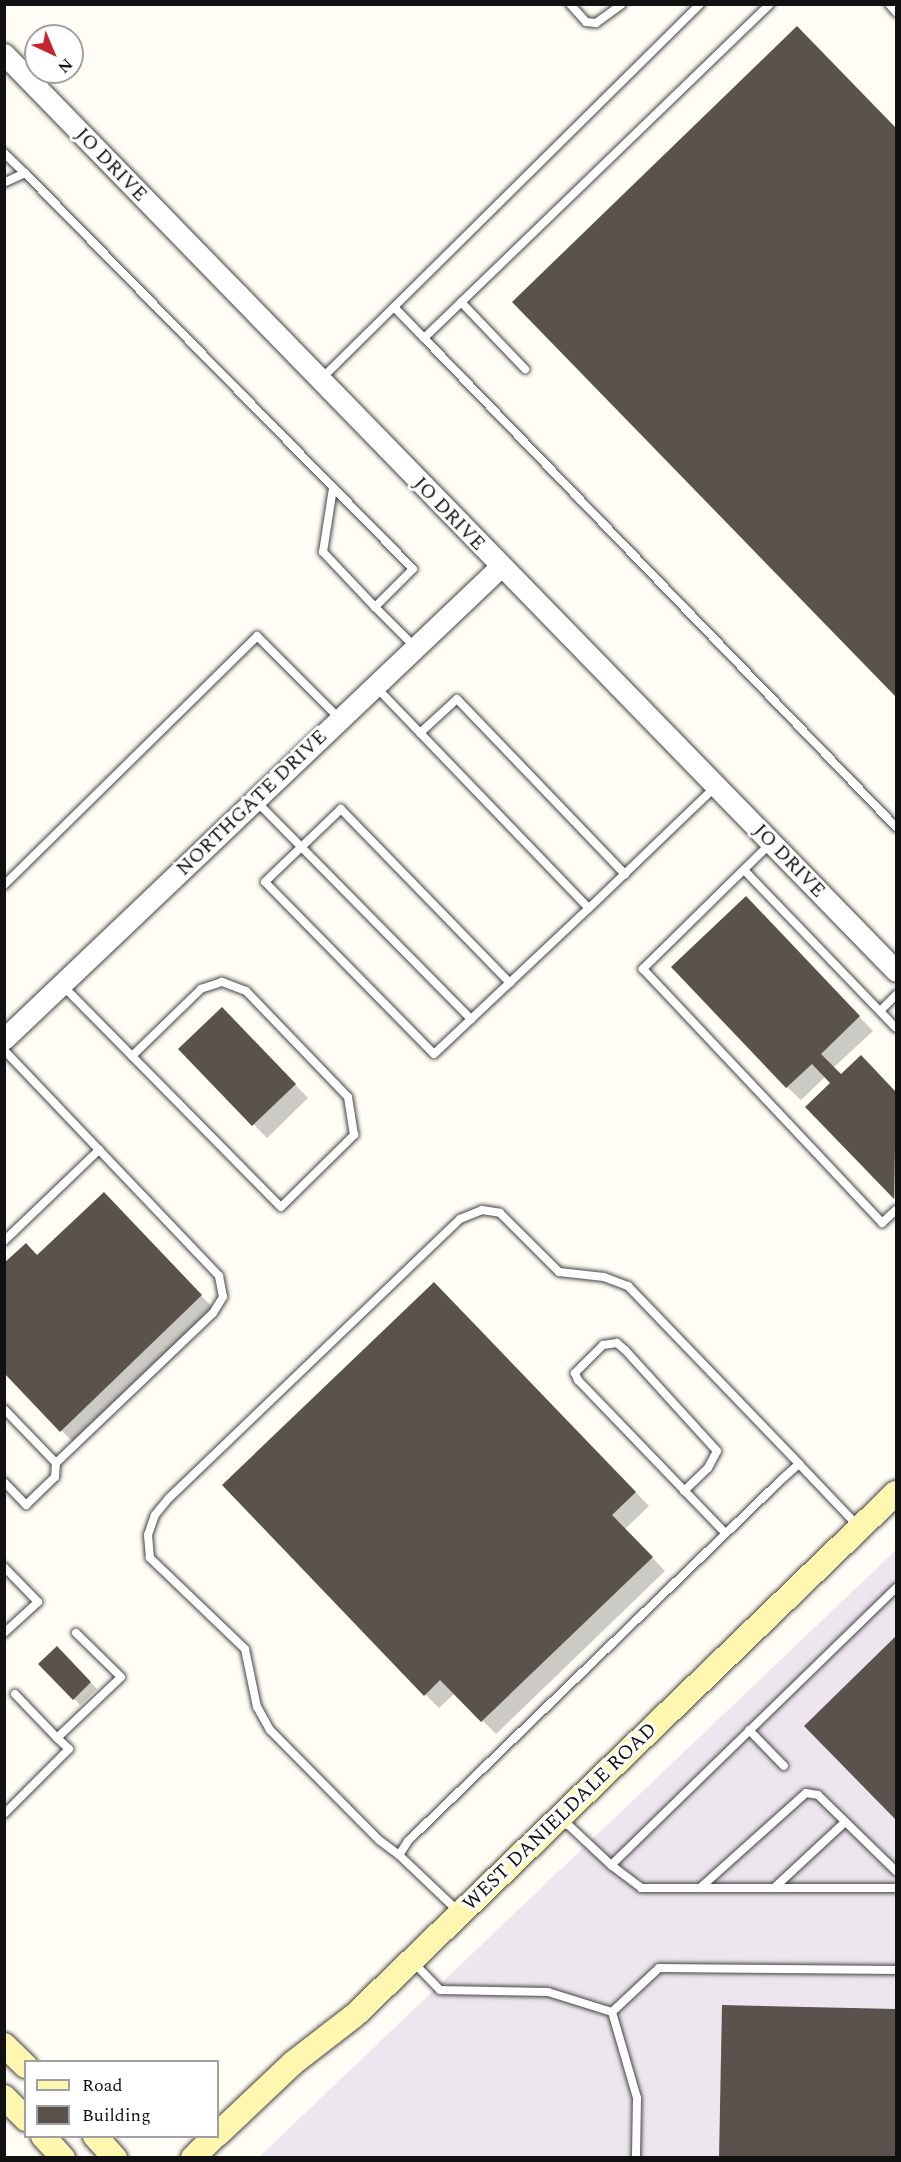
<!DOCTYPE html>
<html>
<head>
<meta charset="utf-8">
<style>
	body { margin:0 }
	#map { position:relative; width:901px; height:2162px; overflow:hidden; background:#fffdf5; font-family:Spectral,serif }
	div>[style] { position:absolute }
	.industrial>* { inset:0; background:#eee6ef }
	.shadow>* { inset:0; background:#0003 }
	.building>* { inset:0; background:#5a524d }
	.roads { filter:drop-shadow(0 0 2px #444) drop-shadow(0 0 2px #444) }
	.service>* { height:8px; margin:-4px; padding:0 4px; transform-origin:4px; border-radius:4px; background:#fff }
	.tertiary>* { height:21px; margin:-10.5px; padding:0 10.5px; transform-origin:10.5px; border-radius:10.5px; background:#fff }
	.secondary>* { height:24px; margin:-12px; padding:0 12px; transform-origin:12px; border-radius:12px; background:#fff6b0 }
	span { translate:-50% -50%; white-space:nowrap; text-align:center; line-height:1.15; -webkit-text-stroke:6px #fff; paint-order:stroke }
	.street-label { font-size:20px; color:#111 }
	.frame { position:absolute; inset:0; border:6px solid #111; pointer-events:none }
	.legend { position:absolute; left:24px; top:2060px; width:195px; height:78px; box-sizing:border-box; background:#fff; border:2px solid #a0a0a0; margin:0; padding:8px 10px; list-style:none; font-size:18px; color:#111 }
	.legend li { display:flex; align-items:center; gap:12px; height:30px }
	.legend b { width:30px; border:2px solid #a0a0a0 }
	.north { position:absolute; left:24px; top:24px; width:60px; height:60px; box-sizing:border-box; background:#fff; border:2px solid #a0a0a0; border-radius:50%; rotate:136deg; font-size:16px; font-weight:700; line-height:24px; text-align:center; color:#111 }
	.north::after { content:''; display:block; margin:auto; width:21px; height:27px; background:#c4262e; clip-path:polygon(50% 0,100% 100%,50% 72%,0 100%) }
</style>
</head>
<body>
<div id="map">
	<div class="industrial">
		<i style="clip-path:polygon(896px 1550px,896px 2157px,258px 2158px,499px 1928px)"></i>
	</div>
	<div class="shadow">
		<i style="clip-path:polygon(797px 28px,896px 130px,896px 695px,514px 303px)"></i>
		<i style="clip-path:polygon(759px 912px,873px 1031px,833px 1068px,841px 1076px,861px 1057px,896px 1094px,896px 1200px,807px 1107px,833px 1083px,826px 1076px,801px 1100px,787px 1087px)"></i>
		<i style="clip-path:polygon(222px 1009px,308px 1098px,267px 1138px,180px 1049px)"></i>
		<i style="clip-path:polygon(117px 1208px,215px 1310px,75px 1444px,61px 1430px,37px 1257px)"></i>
		<i style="clip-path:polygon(448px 1298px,649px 1506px,625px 1529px,665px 1571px,496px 1734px,455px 1693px,439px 1708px,425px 1694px)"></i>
		<i style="clip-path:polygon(896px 1638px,896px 1818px,806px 1726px)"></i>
		<i style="clip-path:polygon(57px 1648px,97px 1689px,80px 1705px,41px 1664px)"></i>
		<i style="clip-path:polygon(724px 2007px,896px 2010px,896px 2158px,720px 2158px)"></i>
	</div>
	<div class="building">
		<i style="clip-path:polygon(797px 26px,896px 128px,896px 697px,512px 302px)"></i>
		<i style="clip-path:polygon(746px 896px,860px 1016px,821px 1054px,841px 1074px,861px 1055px,896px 1092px,894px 1199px,805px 1107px,830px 1083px,812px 1064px,786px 1088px,671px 967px)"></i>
		<i style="clip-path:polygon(222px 1007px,296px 1084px,252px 1126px,178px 1049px)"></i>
		<i style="clip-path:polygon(104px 1192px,202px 1295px,60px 1432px,4px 1373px,4px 1263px,26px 1243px,37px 1255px)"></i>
		<i style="clip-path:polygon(434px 1282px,636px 1492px,612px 1515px,653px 1557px,481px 1722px,440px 1680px,424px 1696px,222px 1485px)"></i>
		<i style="clip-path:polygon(896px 1636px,896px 1820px,804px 1726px)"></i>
		<i style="clip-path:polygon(57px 1646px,91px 1682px,73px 1700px,38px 1664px)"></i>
		<i style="clip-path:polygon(722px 2005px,896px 2009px,896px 2158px,719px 2158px)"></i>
	</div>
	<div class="roads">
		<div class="service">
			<i style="left:570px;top:4px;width:24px;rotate:48deg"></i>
			<i style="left:586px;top:22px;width:10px;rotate:6deg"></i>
			<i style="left:596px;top:23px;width:32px;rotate:-36deg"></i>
			<i style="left:770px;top:4px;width:481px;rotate:136deg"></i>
			<i style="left:424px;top:338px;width:680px;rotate:46.01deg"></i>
			<i style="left:889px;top:4px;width:11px;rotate:49deg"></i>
			<i style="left:4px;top:153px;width:29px;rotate:44deg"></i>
			<i style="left:25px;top:173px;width:23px;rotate:155deg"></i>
			<i style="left:25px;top:173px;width:554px;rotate:45.58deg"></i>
			<i style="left:413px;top:569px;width:54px;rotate:135deg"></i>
			<i style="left:375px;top:607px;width:76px;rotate:-133.4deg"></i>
			<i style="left:323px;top:552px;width:65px;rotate:-81.1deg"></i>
			<i style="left:461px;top:302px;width:93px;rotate:46.3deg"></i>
			<i style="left:424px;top:338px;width:43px;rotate:-134.1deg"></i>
			<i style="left:394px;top:307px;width:431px;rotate:-44.7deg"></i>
			<i style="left:322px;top:378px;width:101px;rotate:-44.6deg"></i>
			<i style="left:375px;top:607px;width:57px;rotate:45deg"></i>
			<i style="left:375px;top:686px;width:308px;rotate:46.1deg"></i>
			<i style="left:420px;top:733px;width:50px;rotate:-42.6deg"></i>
			<i style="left:457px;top:699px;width:243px;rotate:46.2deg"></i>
			<i style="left:255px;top:800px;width:308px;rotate:45.4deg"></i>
			<i style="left:771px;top:843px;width:180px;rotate:135.5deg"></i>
			<i style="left:643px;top:969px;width:349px;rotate:46.7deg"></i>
			<i style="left:882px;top:1223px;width:19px;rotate:-43deg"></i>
			<i style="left:744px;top:870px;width:219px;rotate:46.1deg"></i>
			<i style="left:4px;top:885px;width:355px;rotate:-44.5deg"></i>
			<i style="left:257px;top:636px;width:117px;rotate:45deg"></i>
			<i style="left:510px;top:983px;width:243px;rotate:-134.2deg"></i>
			<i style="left:341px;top:809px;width:105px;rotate:136.2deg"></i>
			<i style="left:265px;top:882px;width:241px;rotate:45.5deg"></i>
			<i style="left:434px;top:1054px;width:213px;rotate:-43.3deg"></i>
			<i style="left:589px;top:908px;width:176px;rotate:-43.8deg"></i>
			<i style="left:62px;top:985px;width:100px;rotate:45.4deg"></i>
			<i style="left:132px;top:1056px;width:212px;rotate:45.4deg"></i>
			<i style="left:281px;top:1207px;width:103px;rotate:-44.6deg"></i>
			<i style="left:354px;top:1135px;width:38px;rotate:-99deg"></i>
			<i style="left:348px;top:1097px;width:147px;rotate:-133.9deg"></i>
			<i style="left:246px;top:991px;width:26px;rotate:-159deg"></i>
			<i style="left:222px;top:982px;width:22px;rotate:162deg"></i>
			<i style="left:201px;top:989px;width:96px;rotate:135.8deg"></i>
			<i style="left:880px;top:1011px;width:23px;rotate:-45deg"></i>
			<i style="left:4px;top:1050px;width:312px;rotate:46.4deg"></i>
			<i style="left:219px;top:1276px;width:21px;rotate:79deg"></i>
			<i style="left:223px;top:1297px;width:19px;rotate:122deg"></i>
			<i style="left:213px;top:1313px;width:217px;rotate:136.3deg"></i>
			<i style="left:56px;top:1463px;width:75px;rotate:-133.9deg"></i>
			<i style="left:4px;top:1241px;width:132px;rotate:-43.8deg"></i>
			<i style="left:4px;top:1482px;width:32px;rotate:46deg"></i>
			<i style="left:26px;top:1505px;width:40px;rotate:-44deg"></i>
			<i style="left:55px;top:1477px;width:14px;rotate:-86deg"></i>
			<i style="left:684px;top:1491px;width:33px;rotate:-44deg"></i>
			<i style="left:708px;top:1468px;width:19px;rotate:-62deg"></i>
			<i style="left:717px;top:1451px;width:137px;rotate:-132.3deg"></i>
			<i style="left:625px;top:1350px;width:11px;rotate:-139deg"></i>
			<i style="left:617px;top:1343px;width:14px;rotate:172deg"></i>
			<i style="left:603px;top:1345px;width:40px;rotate:135deg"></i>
			<i style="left:575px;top:1373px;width:8px;rotate:67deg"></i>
			<i style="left:578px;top:1380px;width:212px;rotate:46.1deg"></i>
			<i style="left:4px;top:1567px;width:49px;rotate:45.8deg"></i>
			<i style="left:38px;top:1602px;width:46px;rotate:137.6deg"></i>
			<i style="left:896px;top:1588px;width:397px;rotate:135.8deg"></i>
			<i style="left:611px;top:1865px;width:38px;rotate:37deg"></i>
			<i style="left:641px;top:1888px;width:255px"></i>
			<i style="left:15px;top:1694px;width:61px;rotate:46.3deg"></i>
			<i style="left:749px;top:1730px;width:50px;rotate:45.8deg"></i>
			<i style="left:4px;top:1814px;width:92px;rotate:-45deg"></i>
			<i style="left:69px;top:1749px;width:16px;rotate:-137deg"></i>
			<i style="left:57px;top:1738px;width:88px;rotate:-43.6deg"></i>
			<i style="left:121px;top:1677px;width:63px;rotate:-135.6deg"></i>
			<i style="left:561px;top:1818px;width:69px;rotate:43.2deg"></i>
			<i style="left:399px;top:1855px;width:25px;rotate:-143deg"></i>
			<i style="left:379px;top:1840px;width:155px;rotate:-134.7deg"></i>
			<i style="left:270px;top:1730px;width:26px;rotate:-119deg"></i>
			<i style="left:257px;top:1707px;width:59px;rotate:-101.7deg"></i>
			<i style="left:245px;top:1649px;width:132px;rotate:-136.2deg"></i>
			<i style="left:150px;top:1558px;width:23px;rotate:-95deg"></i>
			<i style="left:148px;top:1535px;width:21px;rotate:-71deg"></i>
			<i style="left:155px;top:1515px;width:22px;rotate:-51deg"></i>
			<i style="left:169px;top:1498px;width:403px;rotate:-43.8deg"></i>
			<i style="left:460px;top:1219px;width:24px;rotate:-22deg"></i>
			<i style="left:482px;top:1210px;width:18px;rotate:9deg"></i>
			<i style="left:500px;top:1213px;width:83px;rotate:45deg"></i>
			<i style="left:559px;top:1272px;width:45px;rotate:6.3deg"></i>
			<i style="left:604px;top:1277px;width:26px;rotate:21deg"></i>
			<i style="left:628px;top:1286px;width:247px;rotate:46.1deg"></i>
			<i style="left:700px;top:1888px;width:142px;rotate:-41.9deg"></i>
			<i style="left:806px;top:1793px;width:12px;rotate:9deg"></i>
			<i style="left:818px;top:1795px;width:109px;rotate:44.3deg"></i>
			<i style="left:774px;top:1888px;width:97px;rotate:-42.9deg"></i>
			<i style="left:460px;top:1913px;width:84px;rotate:-136.4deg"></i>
			<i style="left:399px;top:1855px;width:17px;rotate:-57deg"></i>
			<i style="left:408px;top:1841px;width:519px;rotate:-44.06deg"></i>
			<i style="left:781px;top:1480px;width:24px;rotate:-42deg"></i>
			<i style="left:799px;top:1464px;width:87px;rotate:46.4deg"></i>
			<i style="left:413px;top:1962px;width:39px;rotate:46deg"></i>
			<i style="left:440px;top:1990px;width:108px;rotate:1.1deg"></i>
			<i style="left:548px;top:1992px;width:67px;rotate:17.4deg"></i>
			<i style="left:612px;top:2012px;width:64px;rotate:-43.1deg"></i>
			<i style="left:659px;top:1968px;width:237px;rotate:0.5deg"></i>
			<i style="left:612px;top:2012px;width:90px;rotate:73.8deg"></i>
			<i style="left:637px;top:2098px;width:60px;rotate:91deg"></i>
		</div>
		<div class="tertiary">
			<i style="left:4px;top:54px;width:1279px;rotate:45.79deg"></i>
			<i style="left:4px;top:1039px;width:685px;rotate:-43.58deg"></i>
		</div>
		<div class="secondary">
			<i style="left:4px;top:2045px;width:30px;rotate:44deg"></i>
			<i style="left:4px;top:2097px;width:31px;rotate:45deg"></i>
			<i style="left:218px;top:2134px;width:103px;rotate:-43.4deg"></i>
			<i style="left:293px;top:2063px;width:78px;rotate:-37.7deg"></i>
			<i style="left:355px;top:2015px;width:752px;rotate:-43.98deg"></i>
			<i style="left:43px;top:2136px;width:30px;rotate:48deg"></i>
			<i style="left:95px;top:2136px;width:30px;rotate:48deg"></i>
			<i style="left:193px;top:2158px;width:31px;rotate:-45deg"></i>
		</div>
	</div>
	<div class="street-label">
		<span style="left:111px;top:165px;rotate:46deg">JO DRIVE</span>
		<span style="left:449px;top:514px;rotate:46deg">JO DRIVE</span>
		<span style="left:252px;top:803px;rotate:-44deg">NORTHGATE DRIVE</span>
		<span style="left:789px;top:861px;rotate:46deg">JO DRIVE</span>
		<span style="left:560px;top:1817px;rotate:-44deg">WEST DANIELDALE ROAD</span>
	</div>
	<div class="frame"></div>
	<ul class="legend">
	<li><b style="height:8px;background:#fff6b0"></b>Road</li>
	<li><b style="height:16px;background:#5a524d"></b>Building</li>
	</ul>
	<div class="north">N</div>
</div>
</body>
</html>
